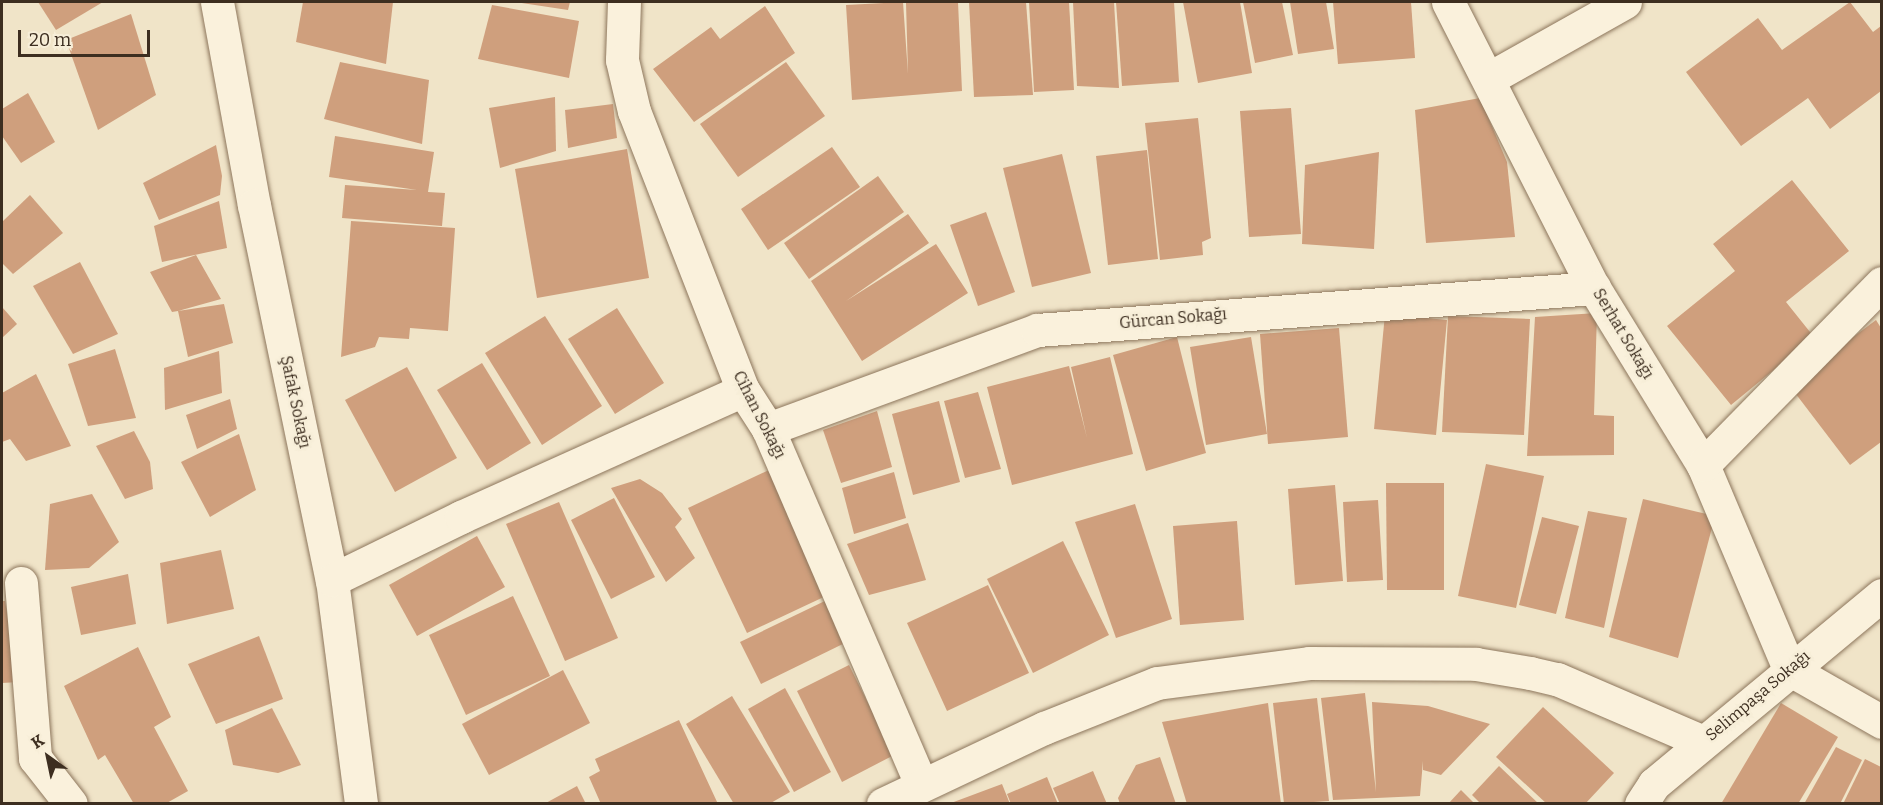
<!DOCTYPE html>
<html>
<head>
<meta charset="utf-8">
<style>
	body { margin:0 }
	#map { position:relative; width:1883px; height:805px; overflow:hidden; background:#f0e4c8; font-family:Bitter,serif }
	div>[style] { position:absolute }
	.building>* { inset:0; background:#cf9f7d }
	.roads { filter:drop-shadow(0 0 2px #8d765c) drop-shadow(0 0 2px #8d765c) }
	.minor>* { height:33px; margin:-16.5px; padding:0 16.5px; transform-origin:16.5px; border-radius:16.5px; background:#faf1dc }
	span { translate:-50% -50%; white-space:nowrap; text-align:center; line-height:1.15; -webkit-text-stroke:5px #f7eed8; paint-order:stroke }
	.street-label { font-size:16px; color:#3d2e20 }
	.frame { position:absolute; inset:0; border:3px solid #3d2e20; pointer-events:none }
	.north { position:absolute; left:18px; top:727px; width:60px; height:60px; -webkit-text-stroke:4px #f7eed8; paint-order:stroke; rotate:327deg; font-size:16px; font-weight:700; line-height:24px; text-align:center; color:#3d2e20 }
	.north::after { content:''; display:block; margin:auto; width:21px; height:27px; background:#3d2e20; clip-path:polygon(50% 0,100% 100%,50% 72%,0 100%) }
	.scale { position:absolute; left:18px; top:30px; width:132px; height:27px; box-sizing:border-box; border:3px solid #3d2e20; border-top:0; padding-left:8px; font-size:18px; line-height:21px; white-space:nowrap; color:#3d2e20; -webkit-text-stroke:4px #f7eed8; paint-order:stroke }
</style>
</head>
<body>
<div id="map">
	<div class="building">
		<i style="clip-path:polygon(38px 2px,103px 2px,56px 30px)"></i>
		<i style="clip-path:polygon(303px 2px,393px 2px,386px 64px,296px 42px)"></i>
		<i style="clip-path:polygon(515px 2px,570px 2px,568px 10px)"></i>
		<i style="clip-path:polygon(903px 2px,908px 74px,906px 3px,958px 2px,962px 91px,852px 100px,846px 5px)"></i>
		<i style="clip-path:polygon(969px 2px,1026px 2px,1033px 95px,974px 97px)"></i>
		<i style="clip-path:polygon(1029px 2px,1069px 2px,1074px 90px,1034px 92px)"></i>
		<i style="clip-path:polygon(1073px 2px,1114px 2px,1119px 88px,1077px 86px)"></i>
		<i style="clip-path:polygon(1116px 2px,1174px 2px,1179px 82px,1122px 86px)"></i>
		<i style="clip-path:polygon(1183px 2px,1240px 2px,1252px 73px,1198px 83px)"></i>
		<i style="clip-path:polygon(1243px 2px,1282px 2px,1293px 55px,1255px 63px)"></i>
		<i style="clip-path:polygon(1290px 2px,1326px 2px,1334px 49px,1298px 54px)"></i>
		<i style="clip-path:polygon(1333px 2px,1411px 2px,1415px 58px,1338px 64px)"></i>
		<i style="clip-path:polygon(1850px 2px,1873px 32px,1881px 26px,1881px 91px,1830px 129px,1808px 98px,1741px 146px,1686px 72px,1758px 18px,1782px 50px)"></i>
		<i style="clip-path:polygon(492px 5px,579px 21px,569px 78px,478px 59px)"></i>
		<i style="clip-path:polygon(765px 6px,795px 53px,694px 122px,653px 69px,711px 27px,720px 39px)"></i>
		<i style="clip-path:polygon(131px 14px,156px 95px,98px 130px,66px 40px)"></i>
		<i style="clip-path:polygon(340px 62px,429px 80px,422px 144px,324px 119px)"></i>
		<i style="clip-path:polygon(786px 62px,825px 116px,738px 177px,700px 124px)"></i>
		<i style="clip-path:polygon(28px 93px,55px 142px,21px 163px,2px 136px,2px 109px)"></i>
		<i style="clip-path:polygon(555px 97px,556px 151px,500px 168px,489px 108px)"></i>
		<i style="clip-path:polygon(1480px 98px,1507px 162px,1515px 237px,1426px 243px,1415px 110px)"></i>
		<i style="clip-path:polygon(613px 104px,617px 138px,568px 148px,565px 110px)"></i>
		<i style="clip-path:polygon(1291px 108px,1301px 234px,1249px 237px,1240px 111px)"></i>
		<i style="clip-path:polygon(1198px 118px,1211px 238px,1202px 242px,1203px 255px,1160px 260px,1145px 123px)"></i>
		<i style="clip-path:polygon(335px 136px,434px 152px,428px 192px,445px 193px,442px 226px,342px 218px,345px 185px,417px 190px,329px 177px)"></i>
		<i style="clip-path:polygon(216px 145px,222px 176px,220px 195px,159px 220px,143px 183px)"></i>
		<i style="clip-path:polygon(832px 147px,860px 187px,768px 250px,741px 209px)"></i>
		<i style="clip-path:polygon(627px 149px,649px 278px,537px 298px,515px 169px)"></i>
		<i style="clip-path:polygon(1147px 150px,1158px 259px,1108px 265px,1096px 156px)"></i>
		<i style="clip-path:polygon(1379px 152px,1374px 249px,1302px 244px,1305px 165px)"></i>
		<i style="clip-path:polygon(1062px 154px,1091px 273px,1032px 287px,1003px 168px)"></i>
		<i style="clip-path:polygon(878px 176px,904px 212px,809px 279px,784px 243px)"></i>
		<i style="clip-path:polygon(1792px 180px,1849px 251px,1786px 302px,1814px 337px,1731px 405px,1667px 326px,1735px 271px,1713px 244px)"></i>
		<i style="clip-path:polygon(30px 195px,63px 233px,13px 274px,2px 263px,2px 222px)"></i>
		<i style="clip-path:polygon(219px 201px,227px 248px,162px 262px,154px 226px)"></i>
		<i style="clip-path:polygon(986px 212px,1015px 292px,978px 306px,950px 225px)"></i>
		<i style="clip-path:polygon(908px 214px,929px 243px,846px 301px,936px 244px,968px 293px,862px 361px,811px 281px)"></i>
		<i style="clip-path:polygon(351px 221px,455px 228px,448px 331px,410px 328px,409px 339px,379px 337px,375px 347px,341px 357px)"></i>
		<i style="clip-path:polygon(196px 255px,221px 299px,178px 311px,224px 304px,233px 343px,188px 357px,178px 311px,172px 312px,150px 272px)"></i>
		<i style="clip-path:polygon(80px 262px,118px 334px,73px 354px,33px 286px)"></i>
		<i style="clip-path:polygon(2px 307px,17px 324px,2px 338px)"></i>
		<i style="clip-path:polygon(617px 308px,664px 383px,615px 414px,568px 339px)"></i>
		<i style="clip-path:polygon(1597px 313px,1594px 415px,1614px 416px,1614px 455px,1527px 456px,1535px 317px)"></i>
		<i style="clip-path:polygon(1385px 314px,1447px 320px,1436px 435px,1374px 429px)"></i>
		<i style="clip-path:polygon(545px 316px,602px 406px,542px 445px,485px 353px)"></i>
		<i style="clip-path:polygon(1448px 316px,1530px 319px,1524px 435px,1442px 432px)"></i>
		<i style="clip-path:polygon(1876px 320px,1881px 328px,1881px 442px,1850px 465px,1789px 385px)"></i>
		<i style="clip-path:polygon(1339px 328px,1348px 437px,1268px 444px,1260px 334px)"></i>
		<i style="clip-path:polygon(1177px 337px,1206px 453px,1146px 471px,1113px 355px)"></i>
		<i style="clip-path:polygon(1251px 337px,1267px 434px,1206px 445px,1190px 347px)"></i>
		<i style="clip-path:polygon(115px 349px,136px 418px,88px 426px,68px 364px)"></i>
		<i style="clip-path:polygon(219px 351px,222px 393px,165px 410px,164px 368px)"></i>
		<i style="clip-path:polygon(1110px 357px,1133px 454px,1012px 485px,987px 387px,1069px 366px,1087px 438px,1071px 367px)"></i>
		<i style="clip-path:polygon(482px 363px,531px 443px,487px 470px,437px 390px)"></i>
		<i style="clip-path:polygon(407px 367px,457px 458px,395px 492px,345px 400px)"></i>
		<i style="clip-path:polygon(36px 374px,71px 446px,26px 461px,10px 439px,2px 442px,2px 393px)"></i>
		<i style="clip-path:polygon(978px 392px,1001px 469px,965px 478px,944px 401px)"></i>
		<i style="clip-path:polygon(230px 399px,237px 429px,197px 449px,186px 415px)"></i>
		<i style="clip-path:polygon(939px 401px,960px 482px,913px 495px,892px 414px)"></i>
		<i style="clip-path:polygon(877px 411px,892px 467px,841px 483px,823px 430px)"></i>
		<i style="clip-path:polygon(134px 431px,150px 462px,153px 489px,125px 499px,96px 446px)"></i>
		<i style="clip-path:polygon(239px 434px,256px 490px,210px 517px,181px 462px)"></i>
		<i style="clip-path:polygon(1486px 464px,1544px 476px,1516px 608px,1458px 596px)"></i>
		<i style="clip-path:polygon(769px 470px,828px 595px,747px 633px,688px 508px)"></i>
		<i style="clip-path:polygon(894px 472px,906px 518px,854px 534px,842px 488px)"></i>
		<i style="clip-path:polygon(640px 479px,662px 493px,682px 519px,675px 527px,695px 558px,666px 582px,611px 488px)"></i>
		<i style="clip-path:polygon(1386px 483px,1444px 483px,1444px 590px,1387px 590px)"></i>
		<i style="clip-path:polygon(1335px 485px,1343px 581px,1295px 585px,1288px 489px)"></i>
		<i style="clip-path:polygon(92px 494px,119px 542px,89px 568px,45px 570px,50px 504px)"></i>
		<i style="clip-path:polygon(614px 498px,655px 577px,611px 599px,571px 520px)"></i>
		<i style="clip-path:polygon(1643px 499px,1715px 516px,1678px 658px,1609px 637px)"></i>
		<i style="clip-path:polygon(1378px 500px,1383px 580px,1347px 582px,1343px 502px)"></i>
		<i style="clip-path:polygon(559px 502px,618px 638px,565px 661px,506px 524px)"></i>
		<i style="clip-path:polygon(1135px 504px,1172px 619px,1116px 638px,1075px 522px)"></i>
		<i style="clip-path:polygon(1588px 511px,1627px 518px,1604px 628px,1565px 618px)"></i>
		<i style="clip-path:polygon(1542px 517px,1579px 526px,1556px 614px,1519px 605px)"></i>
		<i style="clip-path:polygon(1237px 521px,1244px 620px,1180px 625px,1173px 526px)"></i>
		<i style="clip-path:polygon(908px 523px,926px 580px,869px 595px,847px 544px)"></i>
		<i style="clip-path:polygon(477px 536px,505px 587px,417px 636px,389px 585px)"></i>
		<i style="clip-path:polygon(1063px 541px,1109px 635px,1033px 673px,987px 579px)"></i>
		<i style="clip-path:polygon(221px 550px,234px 609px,167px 624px,160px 563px)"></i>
		<i style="clip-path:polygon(128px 574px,136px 624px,81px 635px,71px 587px)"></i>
		<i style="clip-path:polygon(988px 585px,1029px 673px,947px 711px,907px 623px)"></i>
		<i style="clip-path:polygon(513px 596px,550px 676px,466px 715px,429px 635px)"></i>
		<i style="clip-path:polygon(829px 599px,849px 641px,761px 684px,740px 642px)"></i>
		<i style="clip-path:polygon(2px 601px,5px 601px,19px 682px,2px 683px)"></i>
		<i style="clip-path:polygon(259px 636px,283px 699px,216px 724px,188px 664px)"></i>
		<i style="clip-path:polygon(138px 647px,171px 717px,154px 727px,188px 791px,165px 804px,134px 804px,105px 755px,98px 760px,64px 686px)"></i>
		<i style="clip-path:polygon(849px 665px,894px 755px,842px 782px,797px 691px)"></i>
		<i style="clip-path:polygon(563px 670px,590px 723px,489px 775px,462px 724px)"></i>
		<i style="clip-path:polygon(785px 688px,831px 772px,794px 792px,748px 709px)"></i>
		<i style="clip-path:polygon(1365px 693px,1376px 792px,1372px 702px,1428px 706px,1490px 724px,1441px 775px,1423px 770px,1423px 761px,1420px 796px,1333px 800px,1321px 698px)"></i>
		<i style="clip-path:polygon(732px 696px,790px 792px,769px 804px,734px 804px,686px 724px)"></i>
		<i style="clip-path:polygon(1317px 698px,1329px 801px,1284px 804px,1273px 703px)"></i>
		<i style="clip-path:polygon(1268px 703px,1281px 804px,1187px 804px,1162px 722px)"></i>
		<i style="clip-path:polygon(1781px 703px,1838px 737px,1798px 804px,1721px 804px)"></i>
		<i style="clip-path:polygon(1543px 707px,1614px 773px,1585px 804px,1547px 804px,1496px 757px)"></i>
		<i style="clip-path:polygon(272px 708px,301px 765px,278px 773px,233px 765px,225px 730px)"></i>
		<i style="clip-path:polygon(679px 720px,718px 804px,601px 804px,589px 777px,600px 771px,595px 759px)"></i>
		<i style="clip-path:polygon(1836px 747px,1862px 760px,1840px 804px,1804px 804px)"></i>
		<i style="clip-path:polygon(1160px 757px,1176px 804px,1120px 804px,1118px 798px,1136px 765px)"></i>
		<i style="clip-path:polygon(1865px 759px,1881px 767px,1881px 804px,1843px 804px)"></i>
		<i style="clip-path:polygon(1499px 766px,1539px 804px,1481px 804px,1472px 795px)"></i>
		<i style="clip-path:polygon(1093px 771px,1107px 804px,1060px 804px,1053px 788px)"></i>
		<i style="clip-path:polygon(1047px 777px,1058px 804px,1011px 804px,1007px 794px)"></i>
		<i style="clip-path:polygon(1002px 784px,1010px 804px,952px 804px,951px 803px)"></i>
		<i style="clip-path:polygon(577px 786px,586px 804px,544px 804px)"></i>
		<i style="clip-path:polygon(1461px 790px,1475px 804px,1448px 804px)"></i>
	</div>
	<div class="roads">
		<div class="minor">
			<i style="left:217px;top:2px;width:206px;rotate:79.7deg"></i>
			<i style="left:254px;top:205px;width:383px;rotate:78.3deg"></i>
			<i style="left:332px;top:580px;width:226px;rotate:82.6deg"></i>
			<i style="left:624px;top:2px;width:58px;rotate:92deg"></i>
			<i style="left:622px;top:60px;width:52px;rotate:76.8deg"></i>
			<i style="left:634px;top:111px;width:300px;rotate:68.7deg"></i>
			<i style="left:743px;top:390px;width:46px;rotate:57.3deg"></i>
			<i style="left:768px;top:429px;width:387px;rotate:66.7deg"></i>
			<i style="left:1448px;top:2px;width:321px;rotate:63deg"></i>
			<i style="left:1594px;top:288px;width:208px;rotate:58.4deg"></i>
			<i style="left:1703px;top:465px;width:221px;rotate:67.1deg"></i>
			<i style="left:1789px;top:669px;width:107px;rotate:29.7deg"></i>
			<i style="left:1488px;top:79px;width:157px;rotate:-29.3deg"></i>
			<i style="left:768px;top:429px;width:287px;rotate:-20.2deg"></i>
			<i style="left:1037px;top:330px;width:559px;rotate:-4.31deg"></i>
			<i style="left:1703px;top:465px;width:255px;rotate:-45.5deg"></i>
			<i style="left:332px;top:580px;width:144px;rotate:-26deg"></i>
			<i style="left:461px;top:517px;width:309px;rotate:-24.2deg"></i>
			<i style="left:21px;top:583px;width:176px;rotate:85.4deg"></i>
			<i style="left:35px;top:758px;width:58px;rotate:52deg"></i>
			<i style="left:883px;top:804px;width:178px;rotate:-25.3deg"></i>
			<i style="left:1044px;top:728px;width:122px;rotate:-21.7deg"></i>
			<i style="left:1157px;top:683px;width:153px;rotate:-7.5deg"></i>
			<i style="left:1309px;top:663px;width:167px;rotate:0.3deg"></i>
			<i style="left:1476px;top:664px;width:55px;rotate:9.5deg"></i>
			<i style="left:1530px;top:673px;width:28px;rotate:13deg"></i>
			<i style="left:1557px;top:679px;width:159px;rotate:23.3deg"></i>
			<i style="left:1641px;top:804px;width:24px;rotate:-57deg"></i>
			<i style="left:1654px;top:784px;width:296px;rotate:-39.7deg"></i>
		</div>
	</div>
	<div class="street-label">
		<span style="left:1173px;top:319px;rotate:-5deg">Gürcan Sokağı</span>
		<span style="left:1623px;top:334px;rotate:59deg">Serhat Sokağı</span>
		<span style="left:295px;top:402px;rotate:78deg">Şafak Sokağı</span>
		<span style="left:759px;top:415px;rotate:63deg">Cihan Sokağı</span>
		<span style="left:1758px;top:696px;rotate:-40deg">Selimpaşa Sokağı</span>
	</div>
	<div class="frame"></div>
	<div class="north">K</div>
	<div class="scale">20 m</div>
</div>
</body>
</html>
